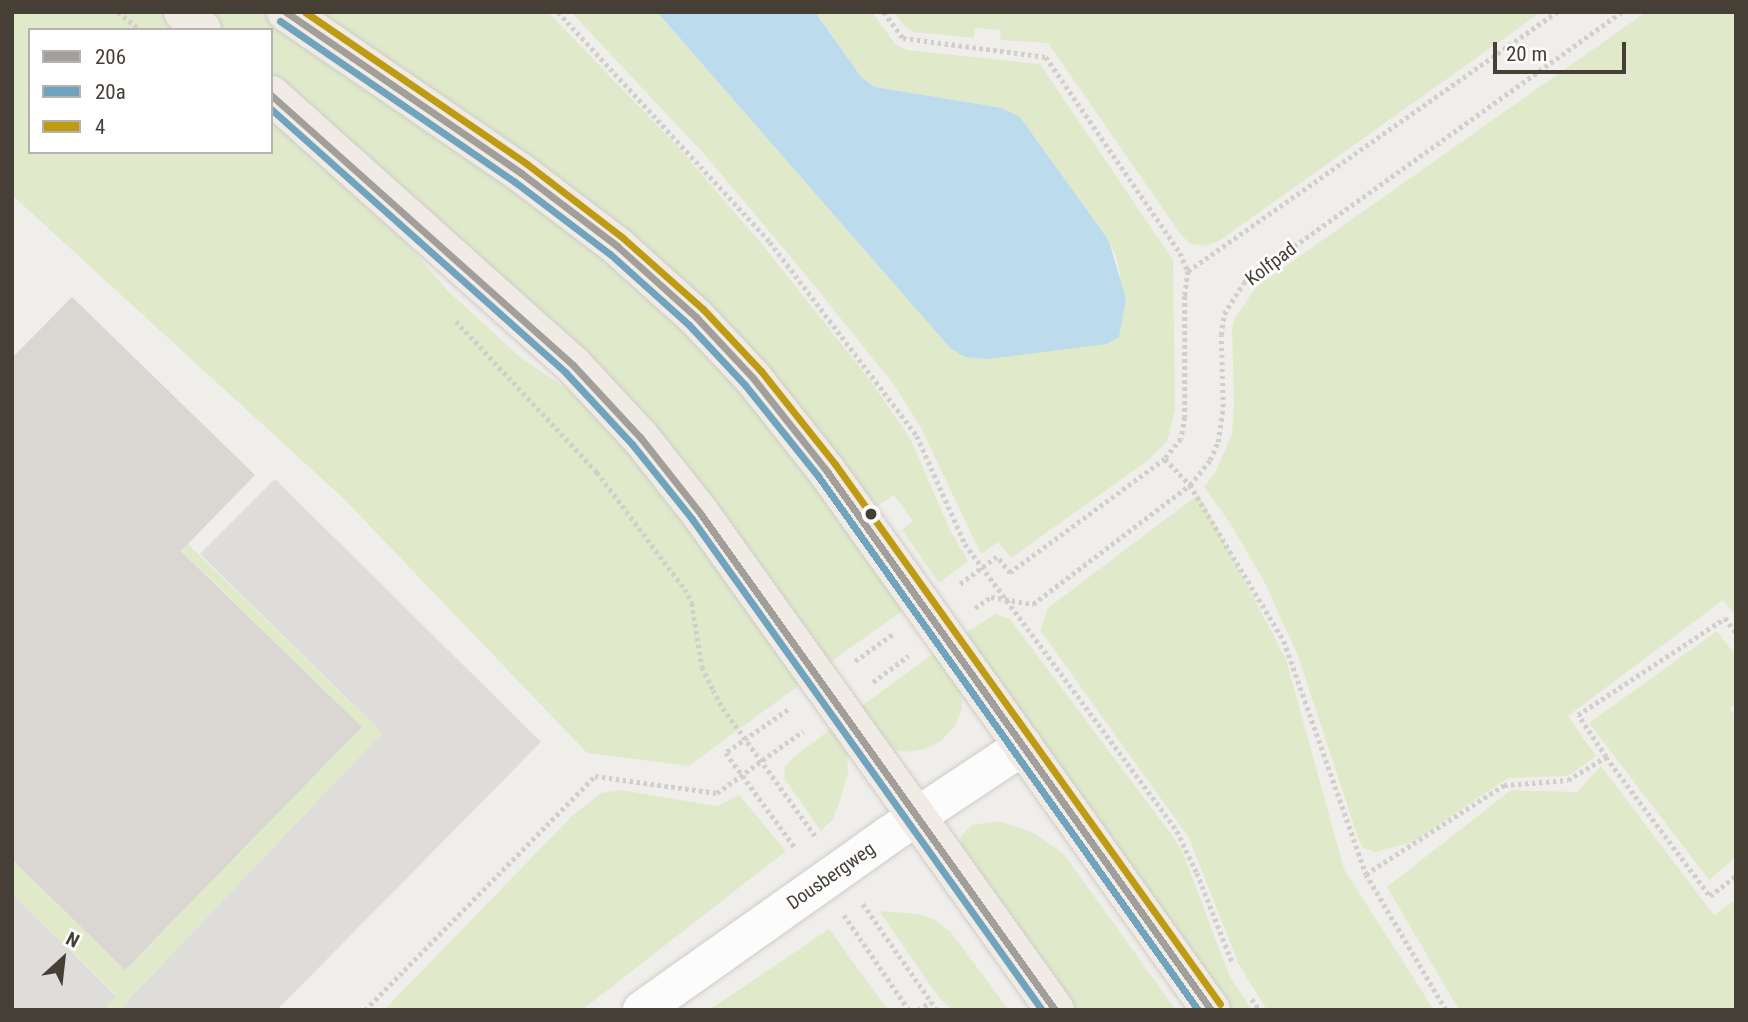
<!DOCTYPE html>
<html>
<head>
<meta charset="utf-8">
<style>
	body { margin:0 }
	#map { position:relative; width:1748px; height:1022px; overflow:hidden; background:#f0eeea; font-family:"Roboto Condensed",sans-serif }
	div>[style] { position:absolute }
	.green>* { inset:0; background:#e0eacb }
	.parking>* { inset:0; background:#dfddda }
	.water>* { inset:0; background:#bcdced }
	.building>* { inset:0; background:#dad7d2 }
	.path>* { height:4.5px; margin-top:-2.25px; transform-origin:0; background:repeating-linear-gradient(90deg,#d1cecb 0 3.5px,transparent 0 7px) }
	.roads { filter:drop-shadow(0 0 2px #ceccc7) drop-shadow(0 0 2px #ceccc7) }
	.minor>* { height:38px; margin:-19px; padding:0 19px; transform-origin:19px; border-radius:19px; background:#fdfcfc }
	.primary>* { height:38px; margin:-19px; padding:0 19px; transform-origin:19px; border-radius:19px; background:#f0ebe4 }
	.bus-1>* { height:7px; margin:-3.5px; padding:0 3.5px; transform-origin:3.5px; border-radius:3.5px; background:#a29f9a }
	.bus-2>* { height:7px; margin:-3.5px; padding:0 3.5px; transform-origin:3.5px; border-radius:3.5px; background:#70a3bd }
	.bus-3>* { height:7px; margin:-3.5px; padding:0 3.5px; transform-origin:3.5px; border-radius:3.5px; background:#be9b13 }
	.dots>* { width:19px; height:19px; translate:-50% -50%; box-sizing:border-box; border:4px solid #fff; border-radius:50% }
	span { translate:-50% -50%; white-space:nowrap; text-align:center; line-height:1.15; -webkit-text-stroke:5px #fff; paint-order:stroke }
	.street-label { font-size:19px; color:#463f36 }
	.frame { position:absolute; inset:0; border:14px solid #463f36; pointer-events:none }
	.legend { position:absolute; left:28px; top:28px; width:245px; height:126px; box-sizing:border-box; background:#fff; border:2px solid #b5b2af; margin:0; padding:9px 12px; list-style:none; font-size:21px; color:#463f36 }
	.legend li { display:flex; align-items:center; gap:14px; height:35px }
	.legend b { width:35px; border:2px solid #b5b2af }
	.north { position:absolute; left:28px; top:924px; width:70px; height:70px; -webkit-text-stroke:5px #fff; paint-order:stroke; rotate:27deg; font-size:19px; font-weight:700; line-height:28px; text-align:center; color:#463f36 }
	.north::after { content:''; display:block; margin:auto; width:24px; height:32px; background:#463f36; clip-path:polygon(50% 0,100% 100%,50% 72%,0 100%) }
	.scale { position:absolute; left:1493px; top:42px; width:133px; height:32px; box-sizing:border-box; border:4px solid #463f36; border-top:0; padding-left:9px; font-size:21px; line-height:24px; white-space:nowrap; color:#463f36; -webkit-text-stroke:5px #fff; paint-order:stroke }
</style>
</head>
<body>
<div id="map">
	<div class="green">
		<i style="clip-path:polygon(12px 12px,161px 12px,179px 30px,30px 30px,30px 152px,271px 152px,271px 117px,389px 223px,449px 292px,520px 357px,582px 399px,632px 450px,801px 684px,689px 766px,587px 753px,344px 499px,12px 195px)"></i>
		<i style="clip-path:polygon(201px 12px,261px 12px,497px 177px,596px 250px,664px 307px,747px 395px,908px 607px,822px 668px,724px 531px,271px 78px,271px 30px,219px 30px)"></i>
		<i style="clip-path:polygon(307px 12px,548px 12px,679px 148px,765px 248px,870px 380px,910px 438px,950px 530px,968px 561px,939px 583px,902px 530px,913px 521px,894px 495px,871px 510px,802px 418px)"></i>
		<i style="clip-path:polygon(571px 12px,657px 12px,950px 348px,1121px 277px,1116px 257px,1109px 241px,1010px 111px,875px 87px,862px 78px,815px 12px,872px 12px,895px 44px,907px 50px,1040px 64px,1173px 260px,1175px 410px,1167px 442px,1147px 461px,1011px 558px,998px 542px,983px 553px,980px 552px,921px 428px,895px 386px,805px 274px,704px 154px)"></i>
		<i style="clip-path:polygon(894px 12px,1541px 12px,1219px 241px,1203px 246px,1191px 244px,1182px 236px,1048px 43px,1000px 40px,1001px 30px,975px 28px,974px 38px,914px 32px,904px 26px)"></i>
		<i style="clip-path:polygon(1646px 12px,1736px 12px,1736px 616px,1723px 600px,1568px 716px,1596px 756px,1568px 776px,1508px 778px,1413px 842px,1375px 852px,1362px 847px,1356px 832px,1298px 656px,1264px 581px,1230px 523px,1204px 487px,1216px 471px,1232px 433px,1234px 404px,1232px 330px,1235px 318px,1256px 287px)"></i>
		<i style="clip-path:polygon(1199px 494px,1286px 659px,1344px 869px,1434px 1010px,1267px 1010px,1238px 963px,1189px 838px,1040px 630px,1048px 608px)"></i>
		<i style="clip-path:polygon(188px 544px,382px 733px,119px 1010px,104px 1010px,116px 995px,12px 893px,12px 859px,126px 969px,362px 727px,182px 551px)"></i>
		<i style="clip-path:polygon(995px 614px,1010px 619px,1171px 834px,1182px 850px,1229px 975px,1252px 1010px,1231px 1010px,962px 635px)"></i>
		<i style="clip-path:polygon(1717px 631px,1736px 656px,1736px 703px,1729px 708px,1736px 717px,1736px 857px,1709px 880px,1589px 723px)"></i>
		<i style="clip-path:polygon(937px 651px,961px 689px,962px 709px,955px 726px,941px 741px,925px 749px,908px 752px,887px 748px,856px 710px)"></i>
		<i style="clip-path:polygon(832px 728px,847px 754px,848px 773px,839px 804px,832px 820px,821px 831px,784px 778px,785px 767px,791px 759px)"></i>
		<i style="clip-path:polygon(1601px 766px,1714px 915px,1736px 899px,1736px 1010px,1459px 1010px,1387px 887px,1511px 790px,1577px 792px)"></i>
		<i style="clip-path:polygon(621px 790px,717px 806px,739px 795px,786px 851px,582px 1010px,384px 1010px,572px 816px,601px 793px)"></i>
		<i style="clip-path:polygon(999px 821px,1034px 833px,1064px 854px,1176px 1010px,1072px 1010px,959px 850px,962px 835px,972px 825px)"></i>
		<i style="clip-path:polygon(879px 911px,918px 914px,933px 919px,950px 931px,1009px 1010px,953px 1010px,940px 999px)"></i>
		<i style="clip-path:polygon(829px 929px,888px 1010px,709px 1010px)"></i>
	</div>
	<div class="parking">
		<i style="clip-path:polygon(275px 479px,541px 742px,277px 1010px,119px 1010px,382px 733px,200px 554px)"></i>
		<i style="clip-path:polygon(12px 893px,116px 996px,104px 1010px,12px 1010px)"></i>
	</div>
	<div class="water">
		<i style="clip-path:polygon(657px 12px,815px 12px,862px 78px,875px 87px,1002px 108px,1020px 117px,1109px 241px,1126px 299px,1119px 337px,1107px 344px,988px 359px,965px 357px,950px 348px)"></i>
	</div>
	<div class="building">
		<i style="clip-path:polygon(72px 297px,255px 475px,181px 551px,362px 727px,125px 970px,12px 859px,12px 358px)"></i>
	</div>
	<div class="path">
		<i style="left:118px;top:12px;width:28px;rotate:39deg"></i>
		<i style="left:558px;top:12px;width:313px;rotate:47.3deg"></i>
		<i style="left:770px;top:242px;width:243px;rotate:52.8deg"></i>
		<i style="left:917px;top:436px;width:118px;rotate:66deg"></i>
		<i style="left:965px;top:544px;width:357px;rotate:53.5deg"></i>
		<i style="left:1177px;top:831px;width:47px;rotate:64.5deg"></i>
		<i style="left:1197px;top:873px;width:98px;rotate:68.4deg"></i>
		<i style="left:884px;top:12px;width:32px;rotate:54deg"></i>
		<i style="left:903px;top:38px;width:144px;rotate:7.6deg"></i>
		<i style="left:1046px;top:57px;width:237px;rotate:55.6deg"></i>
		<i style="left:1180px;top:253px;width:20px;rotate:66deg"></i>
		<i style="left:1188px;top:271px;width:25px;rotate:97deg"></i>
		<i style="left:1185px;top:296px;width:121px;rotate:90deg"></i>
		<i style="left:1185px;top:417px;width:22px;rotate:100deg"></i>
		<i style="left:1181px;top:439px;width:26px;rotate:129deg"></i>
		<i style="left:1165px;top:459px;width:192px;rotate:143.7deg"></i>
		<i style="left:1010px;top:573px;width:21px;rotate:-129deg"></i>
		<i style="left:997px;top:557px;width:47px;rotate:143.6deg"></i>
		<i style="left:1188px;top:271px;width:451px;rotate:-35.1deg"></i>
		<i style="left:456px;top:321px;width:207px;rotate:47deg"></i>
		<i style="left:597px;top:472px;width:146px;rotate:53.1deg"></i>
		<i style="left:685px;top:589px;width:16px;rotate:63deg"></i>
		<i style="left:692px;top:603px;width:65px;rotate:81.1deg"></i>
		<i style="left:702px;top:667px;width:25px;rotate:64deg"></i>
		<i style="left:713px;top:690px;width:21px;rotate:61deg"></i>
		<i style="left:723px;top:708px;width:159px;rotate:54.2deg"></i>
		<i style="left:1165px;top:459px;width:36px;rotate:46deg"></i>
		<i style="left:1190px;top:485px;width:182px;rotate:58.9deg"></i>
		<i style="left:1284px;top:641px;width:247px;rotate:70.6deg"></i>
		<i style="left:1366px;top:874px;width:164px;rotate:-32.8deg"></i>
		<i style="left:1504px;top:785px;width:64px;rotate:-4.5deg"></i>
		<i style="left:1568px;top:780px;width:44px;rotate:-31.2deg"></i>
		<i style="left:1606px;top:757px;width:50px;rotate:-123.7deg"></i>
		<i style="left:1578px;top:715px;width:176px;rotate:-33.4deg"></i>
		<i style="left:1725px;top:618px;width:18px;rotate:52deg"></i>
		<i style="left:975px;top:608px;width:19px;rotate:-35deg"></i>
		<i style="left:991px;top:597px;width:43px;rotate:9.5deg"></i>
		<i style="left:1033px;top:604px;width:197px;rotate:-37.2deg"></i>
		<i style="left:1190px;top:485px;width:32px;rotate:-51deg"></i>
		<i style="left:1210px;top:460px;width:20px;rotate:-66deg"></i>
		<i style="left:1218px;top:442px;width:35px;rotate:-82deg"></i>
		<i style="left:1223px;top:407px;width:72px;rotate:-91.6deg"></i>
		<i style="left:1221px;top:335px;width:21px;rotate:-82deg"></i>
		<i style="left:1224px;top:314px;width:36px;rotate:-58deg"></i>
		<i style="left:1243px;top:283px;width:465px;rotate:-35.6deg"></i>
		<i style="left:855px;top:661px;width:47px;rotate:-35.4deg"></i>
		<i style="left:873px;top:682px;width:44px;rotate:-36.6deg"></i>
		<i style="left:788px;top:710px;width:75px;rotate:145.3deg"></i>
		<i style="left:726px;top:753px;width:119px;rotate:53.9deg"></i>
		<i style="left:1606px;top:757px;width:174px;rotate:53.2deg"></i>
		<i style="left:1710px;top:896px;width:33px;rotate:-38deg"></i>
		<i style="left:1366px;top:874px;width:158px;rotate:59.5deg"></i>
		<i style="left:863px;top:904px;width:129px;rotate:55.1deg"></i>
		<i style="left:844px;top:915px;width:115px;rotate:55.6deg"></i>
		<i style="left:1252px;top:999px;width:13px;rotate:58deg"></i>
		<i style="left:365px;top:1010px;width:328px;rotate:-45.5deg"></i>
		<i style="left:595px;top:776px;width:123px;rotate:7.9deg"></i>
		<i style="left:717px;top:793px;width:106px;rotate:-35.8deg"></i>
		<i style="left:918px;top:1010px;width:15px;rotate:-32deg"></i>
	</div>
	<div class="roads">
		<div class="minor">
			<i style="left:642px;top:1010px;width:303px;rotate:-35.3deg"></i>
			<i style="left:889px;top:835px;width:161px;rotate:-33.6deg"></i>
		</div>
		<div class="primary">
			<i style="left:183px;top:12px;width:26px;rotate:43deg"></i>
			<i style="left:286px;top:12px;width:285px;rotate:34.4deg"></i>
			<i style="left:521px;top:173px;width:121px;rotate:37.2deg"></i>
			<i style="left:617px;top:246px;width:106px;rotate:41.9deg"></i>
			<i style="left:696px;top:317px;width:83px;rotate:46.9deg"></i>
			<i style="left:753px;top:378px;width:117px;rotate:51.6deg"></i>
			<i style="left:826px;top:470px;width:663px;rotate:54.51deg"></i>
			<i style="left:271px;top:95px;width:405px;rotate:41.8deg"></i>
			<i style="left:573px;top:365px;width:98px;rotate:47.1deg"></i>
			<i style="left:640px;top:437px;width:97px;rotate:51.7deg"></i>
			<i style="left:700px;top:513px;width:611px;rotate:54.46deg"></i>
		</div>
	</div>
	<div class="bus-1">
		<i style="left:286px;top:12px;width:285px;rotate:34.4deg"></i>
		<i style="left:521px;top:173px;width:121px;rotate:37.2deg"></i>
		<i style="left:617px;top:246px;width:106px;rotate:41.9deg"></i>
		<i style="left:696px;top:317px;width:83px;rotate:46.9deg"></i>
		<i style="left:753px;top:378px;width:117px;rotate:51.6deg"></i>
		<i style="left:826px;top:470px;width:663px;rotate:54.51deg"></i>
		<i style="left:271px;top:95px;width:405px;rotate:41.8deg"></i>
		<i style="left:573px;top:365px;width:98px;rotate:47.1deg"></i>
		<i style="left:640px;top:437px;width:97px;rotate:51.7deg"></i>
		<i style="left:700px;top:513px;width:611px;rotate:54.46deg"></i>
	</div>
	<div class="bus-2">
		<i style="left:280px;top:21px;width:285px;rotate:34.4deg"></i>
		<i style="left:515px;top:182px;width:119px;rotate:37.2deg"></i>
		<i style="left:610px;top:254px;width:106px;rotate:41.9deg"></i>
		<i style="left:689px;top:325px;width:82px;rotate:47deg"></i>
		<i style="left:745px;top:385px;width:117px;rotate:51.3deg"></i>
		<i style="left:818px;top:476px;width:655px;rotate:54.56deg"></i>
		<i style="left:271px;top:109px;width:396px;rotate:41.8deg"></i>
		<i style="left:566px;top:373px;width:97px;rotate:47.1deg"></i>
		<i style="left:632px;top:444px;width:96px;rotate:51.3deg"></i>
		<i style="left:692px;top:519px;width:603px;rotate:54.52deg"></i>
	</div>
	<div class="bus-3">
		<i style="left:305px;top:12px;width:269px;rotate:34.4deg"></i>
		<i style="left:527px;top:164px;width:121px;rotate:37.6deg"></i>
		<i style="left:623px;top:238px;width:107px;rotate:41.6deg"></i>
		<i style="left:703px;top:309px;width:85px;rotate:46.9deg"></i>
		<i style="left:761px;top:371px;width:119px;rotate:51.5deg"></i>
		<i style="left:835px;top:464px;width:663px;rotate:54.51deg"></i>
	</div>
	<div class="dots">
		<i style="left:871px;top:514px;background:#463f36"></i>
	</div>
	<div class="street-label">
		<span style="left:1271px;top:264px;rotate:-37deg">Kolfpad</span>
		<span style="left:831px;top:876px;rotate:-35deg">Dousbergweg</span>
	</div>
	<div class="frame"></div>
	<ul class="legend">
	<li><b style="height:9px;background:#a29f9a"></b>206</li>
	<li><b style="height:9px;background:#70a3bd"></b>20a</li>
	<li><b style="height:9px;background:#be9b13"></b>4</li>
	</ul>
	<div class="north">N</div>
	<div class="scale">20 m</div>
</div>
</body>
</html>
